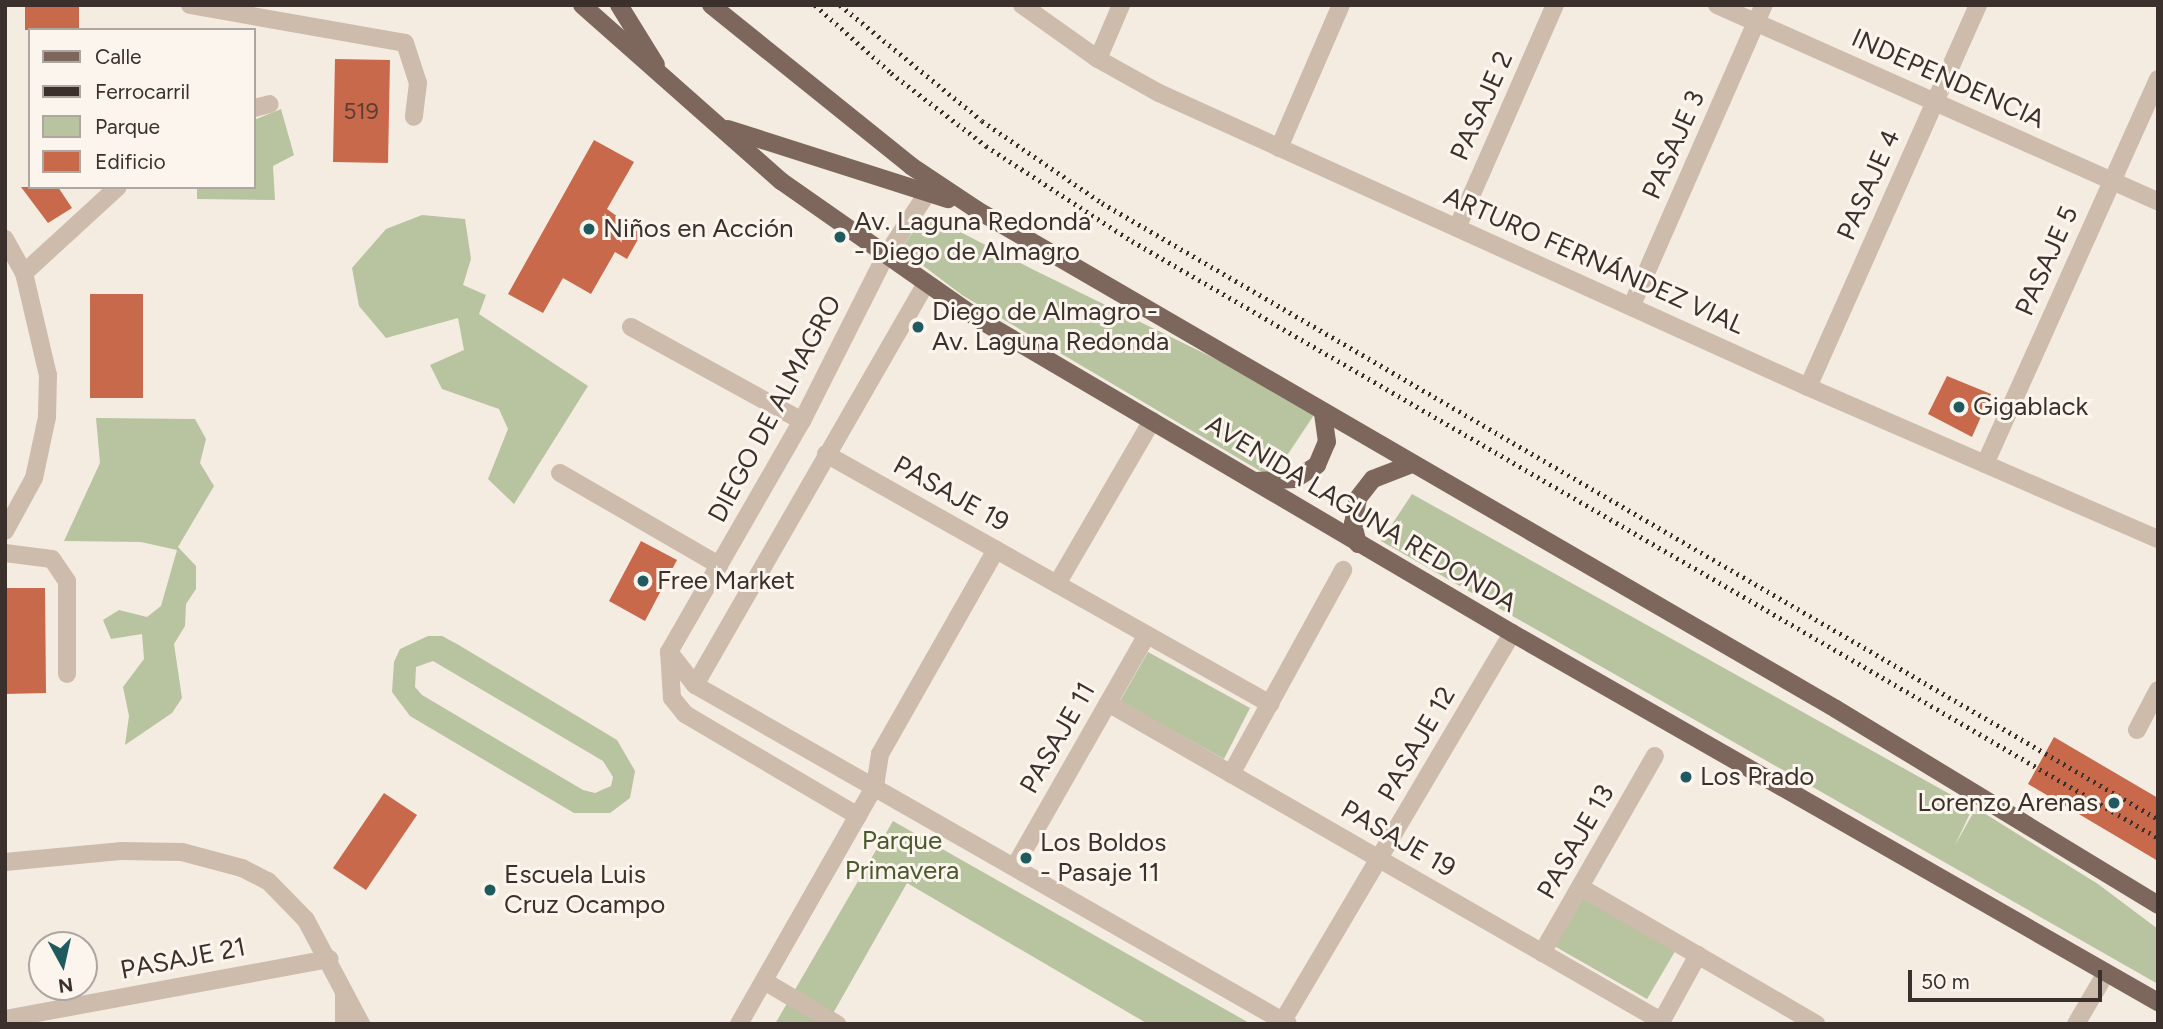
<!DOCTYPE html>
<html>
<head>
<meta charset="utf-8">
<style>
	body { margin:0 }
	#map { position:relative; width:2163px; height:1029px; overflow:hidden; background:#f4ebe1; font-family:Figtree,sans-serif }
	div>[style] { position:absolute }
	.green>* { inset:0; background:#b8c4a0 }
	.building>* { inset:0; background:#c8694b }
	.minor>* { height:18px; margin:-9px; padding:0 9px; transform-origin:9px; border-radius:9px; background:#cdbbac }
	.major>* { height:18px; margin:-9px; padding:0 9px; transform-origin:9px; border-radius:9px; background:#7d675c }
	.rail>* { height:5px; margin-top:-2.5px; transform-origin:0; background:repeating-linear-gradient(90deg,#3b302b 0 2px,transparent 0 7px) }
	.dots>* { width:19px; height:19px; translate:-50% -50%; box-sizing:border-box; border:4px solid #fbf5ee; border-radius:50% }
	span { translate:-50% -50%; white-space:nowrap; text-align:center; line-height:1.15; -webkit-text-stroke:6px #fbf5ee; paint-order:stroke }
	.number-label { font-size:23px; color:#5e3e33 }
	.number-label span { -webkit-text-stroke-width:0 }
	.street-label { font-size:26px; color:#3b302b }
	.poi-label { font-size:26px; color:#3b302b }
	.left { translate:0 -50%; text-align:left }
	.right { translate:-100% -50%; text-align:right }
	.park-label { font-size:26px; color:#4a5a2e }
	.frame { position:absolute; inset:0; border:7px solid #3b302b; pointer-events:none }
	.legend { position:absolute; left:28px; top:28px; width:228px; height:161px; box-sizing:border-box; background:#fbf5ee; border:2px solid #aea6a0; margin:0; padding:9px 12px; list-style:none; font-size:21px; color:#3b302b }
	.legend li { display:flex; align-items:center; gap:14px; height:35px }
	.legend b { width:35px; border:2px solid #aea6a0 }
	.north { position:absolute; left:28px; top:931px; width:70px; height:70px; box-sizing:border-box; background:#fbf5ee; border:2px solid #aea6a0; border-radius:50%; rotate:172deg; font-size:19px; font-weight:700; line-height:28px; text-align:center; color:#3b302b }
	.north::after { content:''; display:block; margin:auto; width:24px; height:32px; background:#1f5a5e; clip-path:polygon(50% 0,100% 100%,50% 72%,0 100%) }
	.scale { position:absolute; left:1908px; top:970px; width:194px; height:32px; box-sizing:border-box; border:4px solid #3b302b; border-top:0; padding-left:9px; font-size:21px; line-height:24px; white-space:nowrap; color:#3b302b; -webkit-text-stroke:5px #fbf5ee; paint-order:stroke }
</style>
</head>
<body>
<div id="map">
	<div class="green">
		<i style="clip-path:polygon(281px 109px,294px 155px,273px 166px,275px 200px,197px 199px,197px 187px,254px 187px,254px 120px)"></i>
		<i style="clip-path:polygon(422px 215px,465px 219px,471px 259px,463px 285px,486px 295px,479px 314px,588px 386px,514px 504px,488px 479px,508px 429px,499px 409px,442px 389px,430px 365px,464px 350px,458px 318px,386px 338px,359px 306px,352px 268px,386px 229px)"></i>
		<i style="clip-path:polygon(939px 221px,1034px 270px,1318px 409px,1272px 478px,962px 295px,901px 249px,920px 222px)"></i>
		<i style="clip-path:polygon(96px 418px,195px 419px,206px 439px,200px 463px,214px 486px,178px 547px,196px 566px,196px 589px,186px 604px,185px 626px,174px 644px,182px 698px,172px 713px,125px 745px,129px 716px,123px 687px,144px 659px,142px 634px,111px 639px,103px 620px,119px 610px,147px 617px,161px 606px,177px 550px,141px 542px,64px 541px,100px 463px)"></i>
		<i style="clip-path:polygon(1412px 494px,1973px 807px,1955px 845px,1976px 808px,2098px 884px,2158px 929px,2158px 984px,1381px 541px)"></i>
		<i style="clip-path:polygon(evenodd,428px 636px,442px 636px,457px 644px,617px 740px,635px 771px,630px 798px,610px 813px,574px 813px,410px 716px,392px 692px,394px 662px,400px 649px,428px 636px,433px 661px,603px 761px,613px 777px,611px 786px,595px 793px,583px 790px,422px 695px,415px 687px,416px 667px,433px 661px)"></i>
		<i style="clip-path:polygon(1148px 652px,1250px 708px,1224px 759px,1120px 701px)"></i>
		<i style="clip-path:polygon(893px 821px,1251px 1024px,1148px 1024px,907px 883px,827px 1024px,775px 1024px)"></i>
		<i style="clip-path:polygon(1578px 891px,1677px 948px,1647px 999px,1549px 943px)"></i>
	</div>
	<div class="building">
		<i style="clip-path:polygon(25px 5px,79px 5px,79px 30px,25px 30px)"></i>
		<i style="clip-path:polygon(335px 59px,390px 60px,388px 163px,333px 162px)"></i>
		<i style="clip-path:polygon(594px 140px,634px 162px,607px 209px,641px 234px,627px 259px,615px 252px,591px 294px,563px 278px,543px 313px,508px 294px)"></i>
		<i style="clip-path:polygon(21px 187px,58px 187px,72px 208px,48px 223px)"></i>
		<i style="clip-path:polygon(90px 294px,143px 294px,143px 398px,90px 398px)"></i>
		<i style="clip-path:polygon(1947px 376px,1991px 394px,1972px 437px,1928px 414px)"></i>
		<i style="clip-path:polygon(641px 541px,677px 560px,645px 621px,609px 601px)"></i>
		<i style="clip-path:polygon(5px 588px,45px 588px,46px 693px,5px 694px)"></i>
		<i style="clip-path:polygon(2054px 737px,2158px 798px,2158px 861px,2028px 784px)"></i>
		<i style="clip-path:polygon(384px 793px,417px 815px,366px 890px,333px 868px)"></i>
	</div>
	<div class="minor">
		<i style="left:190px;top:5px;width:218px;rotate:10deg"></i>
		<i style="left:405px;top:43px;width:42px;rotate:72deg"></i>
		<i style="left:418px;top:83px;width:34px;rotate:97deg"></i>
		<i style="left:1022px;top:5px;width:93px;rotate:35.4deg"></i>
		<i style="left:1098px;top:59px;width:70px;rotate:29.1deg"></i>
		<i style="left:1159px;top:93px;width:712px;rotate:24.37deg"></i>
		<i style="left:1808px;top:387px;width:382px;rotate:23.5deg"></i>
		<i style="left:1717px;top:5px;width:483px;rotate:24deg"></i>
		<i style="left:1098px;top:59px;width:59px;rotate:-66.9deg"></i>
		<i style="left:254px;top:108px;width:16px;rotate:-14deg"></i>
		<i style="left:1279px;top:148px;width:156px;rotate:-66.6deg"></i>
		<i style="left:1457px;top:228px;width:244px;rotate:-66.3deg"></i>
		<i style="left:5px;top:239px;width:39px;rotate:61deg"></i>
		<i style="left:24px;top:273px;width:105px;rotate:76.8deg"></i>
		<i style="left:48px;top:375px;width:42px;rotate:91.4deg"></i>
		<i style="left:47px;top:417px;width:62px;rotate:102deg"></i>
		<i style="left:34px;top:478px;width:60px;rotate:118.7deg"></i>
		<i style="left:24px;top:273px;width:127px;rotate:-42.5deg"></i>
		<i style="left:1632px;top:305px;width:328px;rotate:-66.3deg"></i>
		<i style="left:631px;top:327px;width:195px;rotate:28.8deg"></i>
		<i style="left:1808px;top:387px;width:418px;rotate:-66deg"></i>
		<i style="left:826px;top:454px;width:510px;rotate:29.38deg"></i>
		<i style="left:1985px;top:464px;width:422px;rotate:-65.8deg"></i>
		<i style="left:560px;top:473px;width:184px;rotate:30.1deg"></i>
		<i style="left:5px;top:553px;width:47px;rotate:7.3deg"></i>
		<i style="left:52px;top:559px;width:27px;rotate:56deg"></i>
		<i style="left:67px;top:581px;width:93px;rotate:90deg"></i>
		<i style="left:1057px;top:584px;width:189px;rotate:-59.8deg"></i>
		<i style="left:669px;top:652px;width:42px;rotate:51.8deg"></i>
		<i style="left:695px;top:685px;width:683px;rotate:29.76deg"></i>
		<i style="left:695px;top:685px;width:463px;rotate:-60.1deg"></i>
		<i style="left:1108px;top:703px;width:638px;rotate:29.9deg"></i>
		<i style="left:2137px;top:730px;width:45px;rotate:-62.3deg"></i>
		<i style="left:1231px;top:774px;width:233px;rotate:-61.2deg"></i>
		<i style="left:858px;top:816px;width:201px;rotate:-149.5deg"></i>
		<i style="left:685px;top:714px;width:21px;rotate:-129deg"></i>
		<i style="left:672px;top:698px;width:46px;rotate:-93.7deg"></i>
		<i style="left:669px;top:652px;width:267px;rotate:-60.1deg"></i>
		<i style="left:802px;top:421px;width:184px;rotate:-63.2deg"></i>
		<i style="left:885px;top:257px;width:78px;rotate:-56.5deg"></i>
		<i style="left:5px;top:862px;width:118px;rotate:-5.4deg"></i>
		<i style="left:122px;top:851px;width:60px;rotate:1deg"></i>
		<i style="left:182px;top:852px;width:62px;rotate:14.9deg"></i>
		<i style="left:242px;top:868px;width:29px;rotate:27deg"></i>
		<i style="left:268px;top:881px;width:54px;rotate:45.7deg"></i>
		<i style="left:306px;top:920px;width:118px;rotate:62.1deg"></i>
		<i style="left:1015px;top:866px;width:266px;rotate:-60.3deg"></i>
		<i style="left:1580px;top:887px;width:273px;rotate:30.1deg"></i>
		<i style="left:1542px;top:953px;width:227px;rotate:-60.2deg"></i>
		<i style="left:764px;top:981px;width:85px;rotate:30.5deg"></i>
		<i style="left:5px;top:1019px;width:330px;rotate:-10.5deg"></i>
		<i style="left:344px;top:1024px;width:30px;rotate:-90deg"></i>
		<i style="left:739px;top:1024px;width:274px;rotate:-60.3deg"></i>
		<i style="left:875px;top:786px;width:32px;rotate:-81deg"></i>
		<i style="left:880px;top:754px;width:235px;rotate:-60.4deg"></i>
		<i style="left:1281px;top:1024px;width:454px;rotate:-59.4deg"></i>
		<i style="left:1660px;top:1024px;width:79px;rotate:-61.2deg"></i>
		<i style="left:2076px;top:1024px;width:59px;rotate:-59.5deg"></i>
	</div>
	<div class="major">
		<i style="left:582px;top:5px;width:266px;rotate:41.5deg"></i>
		<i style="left:781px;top:181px;width:237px;rotate:35deg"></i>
		<i style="left:975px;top:317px;width:623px;rotate:30.47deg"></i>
		<i style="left:1512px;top:633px;width:744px;rotate:29.74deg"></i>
		<i style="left:619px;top:5px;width:70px;rotate:58.3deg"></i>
		<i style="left:711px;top:5px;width:257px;rotate:38.8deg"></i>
		<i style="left:911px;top:166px;width:79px;rotate:33.7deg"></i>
		<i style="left:977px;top:210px;width:993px;rotate:30.15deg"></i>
		<i style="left:1836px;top:709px;width:377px;rotate:31.3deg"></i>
		<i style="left:728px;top:129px;width:231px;rotate:17.7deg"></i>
		<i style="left:1255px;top:481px;width:40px;rotate:-2.9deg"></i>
		<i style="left:1295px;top:479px;width:26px;rotate:-32deg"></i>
		<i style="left:1317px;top:465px;width:25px;rotate:-67deg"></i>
		<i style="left:1327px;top:442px;width:29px;rotate:-98deg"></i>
		<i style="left:1358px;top:544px;width:21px;rotate:-104deg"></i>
		<i style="left:1353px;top:524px;width:26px;rotate:-79deg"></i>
		<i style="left:1358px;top:498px;width:24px;rotate:-52deg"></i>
		<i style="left:1373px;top:479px;width:40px;rotate:-21deg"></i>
	</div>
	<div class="rail">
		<i style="left:815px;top:5px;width:102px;rotate:41.8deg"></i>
		<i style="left:891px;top:73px;width:120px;rotate:37.5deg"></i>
		<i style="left:986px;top:146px;width:174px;rotate:33.1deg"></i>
		<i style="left:1132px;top:241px;width:1187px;rotate:30.19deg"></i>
		<i style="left:840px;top:5px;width:183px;rotate:39.2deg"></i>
		<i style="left:982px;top:121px;width:145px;rotate:34.3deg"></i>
		<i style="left:1102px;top:203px;width:1223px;rotate:30.26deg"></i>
	</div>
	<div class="dots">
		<i style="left:589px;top:229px;background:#1f5a5e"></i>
		<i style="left:840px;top:237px;background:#1f5a5e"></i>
		<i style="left:918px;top:327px;background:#1f5a5e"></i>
		<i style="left:1959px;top:407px;background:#1f5a5e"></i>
		<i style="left:643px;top:581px;background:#1f5a5e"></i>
		<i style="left:1686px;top:777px;background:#1f5a5e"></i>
		<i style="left:2114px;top:803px;background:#1f5a5e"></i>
		<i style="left:1026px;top:858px;background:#1f5a5e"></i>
		<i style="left:490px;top:890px;background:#1f5a5e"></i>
	</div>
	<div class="number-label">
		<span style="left:361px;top:111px">519</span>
	</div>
	<div class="street-label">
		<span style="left:1948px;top:79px;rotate:24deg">INDEPENDENCIA</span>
		<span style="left:1482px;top:106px;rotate:-66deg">PASAJE 2</span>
		<span style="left:1674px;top:145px;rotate:-66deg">PASAJE 3</span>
		<span style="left:1869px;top:185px;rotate:-66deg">PASAJE 4</span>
		<span style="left:1594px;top:261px;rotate:24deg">ARTURO FERNÁNDEZ VIAL</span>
		<span style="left:2047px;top:261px;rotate:-66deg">PASAJE 5</span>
		<span style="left:775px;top:409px;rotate:-62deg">DIEGO DE ALMAGRO</span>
		<span style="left:951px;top:494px;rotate:29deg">PASAJE 19</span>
		<span style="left:1361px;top:514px;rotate:31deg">AVENIDA LAGUNA REDONDA</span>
		<span style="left:1058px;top:738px;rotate:-60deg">PASAJE 11</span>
		<span style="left:1417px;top:744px;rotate:-60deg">PASAJE 12</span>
		<span style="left:1398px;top:839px;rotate:30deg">PASAJE 19</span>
		<span style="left:1576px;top:842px;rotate:-60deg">PASAJE 13</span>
		<span style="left:183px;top:959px;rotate:-11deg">PASAJE 21</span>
	</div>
	<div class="poi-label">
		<span class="left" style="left:854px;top:237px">Av. Laguna Redonda<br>- Diego de Almagro</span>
		<span class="left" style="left:603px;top:229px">Niños en Acción</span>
		<span class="left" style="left:932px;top:327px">Diego de Almagro -<br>Av. Laguna Redonda</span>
		<span class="left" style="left:1973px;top:407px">Gigablack</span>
		<span class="left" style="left:657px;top:581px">Free Market</span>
		<span class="left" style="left:1700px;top:777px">Los Prado</span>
		<span class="right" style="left:2098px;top:803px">Lorenzo Arenas</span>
		<span class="left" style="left:1040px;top:858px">Los Boldos<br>- Pasaje 11</span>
		<span class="left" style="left:504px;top:890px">Escuela Luis<br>Cruz Ocampo</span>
	</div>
	<div class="park-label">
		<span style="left:902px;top:856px">Parque<br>Primavera</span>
	</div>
	<div class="frame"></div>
	<ul class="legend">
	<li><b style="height:9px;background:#7d675c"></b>Calle</li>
	<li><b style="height:9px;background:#3b302b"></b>Ferrocarril</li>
	<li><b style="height:19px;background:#b8c4a0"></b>Parque</li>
	<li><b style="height:19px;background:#c8694b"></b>Edificio</li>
	</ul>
	<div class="north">N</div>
	<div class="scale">50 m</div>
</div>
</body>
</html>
